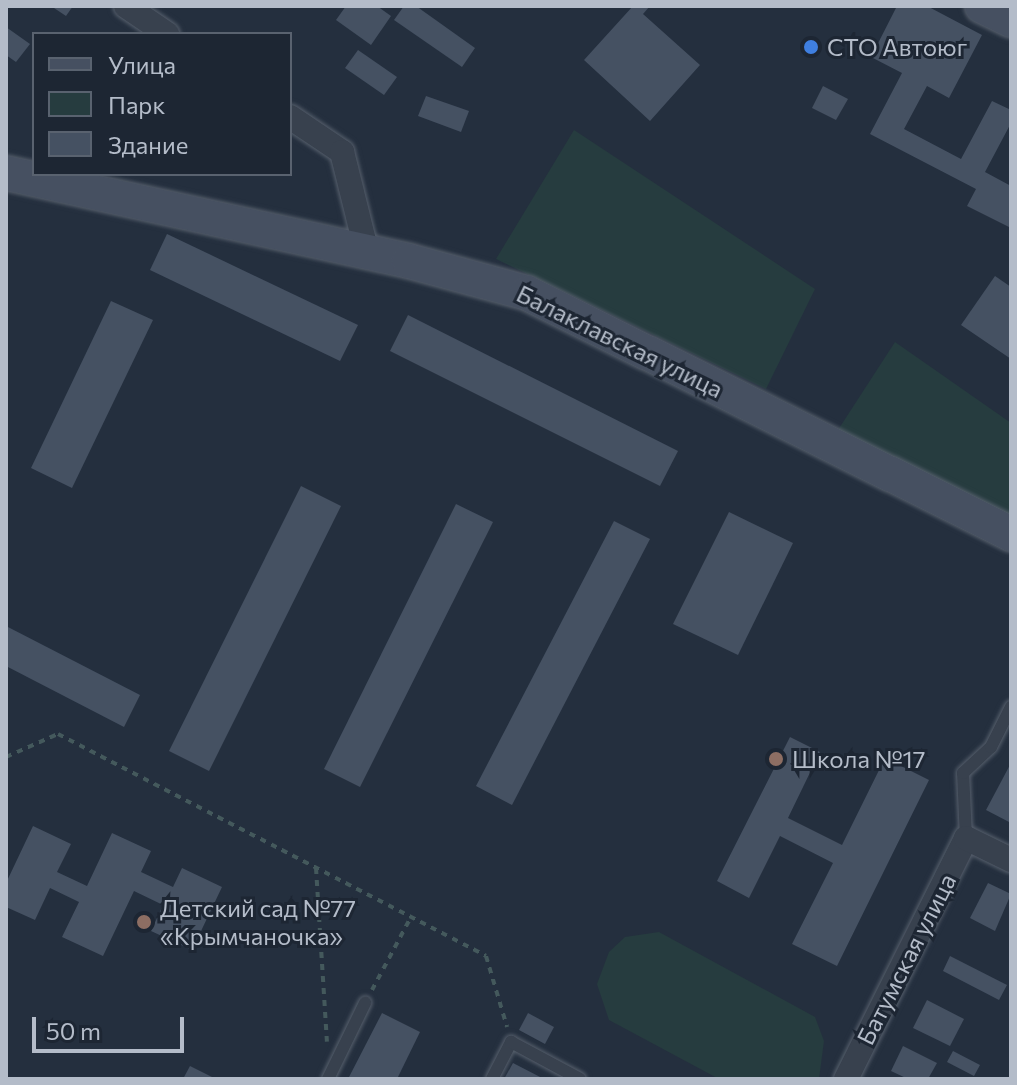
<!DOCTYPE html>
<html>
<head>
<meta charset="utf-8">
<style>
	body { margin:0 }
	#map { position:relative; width:1017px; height:1085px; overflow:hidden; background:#242f3e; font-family:Commissioner,sans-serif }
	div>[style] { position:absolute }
	.green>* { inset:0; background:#263c3f }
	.building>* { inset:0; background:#455162 }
	.path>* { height:4px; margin-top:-2px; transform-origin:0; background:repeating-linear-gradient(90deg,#44595c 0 6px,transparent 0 12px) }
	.roads { filter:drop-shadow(0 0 2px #565f6c) drop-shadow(0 0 2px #565f6c) }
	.lane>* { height:12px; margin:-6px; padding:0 6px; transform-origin:6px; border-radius:6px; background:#38414e }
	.street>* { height:24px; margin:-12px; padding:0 12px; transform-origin:12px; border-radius:12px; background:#38414e }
	.secondary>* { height:34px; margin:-17px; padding:0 17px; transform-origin:17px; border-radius:17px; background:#465061 }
	.dots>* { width:22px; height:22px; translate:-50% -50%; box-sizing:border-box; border:4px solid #1d2633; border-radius:50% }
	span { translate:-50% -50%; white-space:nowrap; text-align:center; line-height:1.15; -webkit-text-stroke:6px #1d2633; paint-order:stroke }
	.poi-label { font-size:24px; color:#b4bcc9 }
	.left { translate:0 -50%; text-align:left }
	.street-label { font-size:24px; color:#b4bcc9 }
	.frame { position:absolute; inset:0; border:8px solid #b4bcc9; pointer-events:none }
	.legend { position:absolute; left:32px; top:32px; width:260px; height:144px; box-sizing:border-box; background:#1d2633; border:2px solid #59626f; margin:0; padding:10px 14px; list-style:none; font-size:24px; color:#b4bcc9 }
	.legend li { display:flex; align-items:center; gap:16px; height:40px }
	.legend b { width:40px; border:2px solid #59626f }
	.scale { position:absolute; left:32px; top:1017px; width:152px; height:36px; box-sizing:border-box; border:4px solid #b4bcc9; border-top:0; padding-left:10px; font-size:24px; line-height:28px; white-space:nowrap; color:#b4bcc9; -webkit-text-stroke:6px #1d2633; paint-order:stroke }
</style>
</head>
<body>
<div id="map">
	<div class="green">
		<i style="clip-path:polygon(574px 130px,815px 289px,766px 389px,496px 259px)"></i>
		<i style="clip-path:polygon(895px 342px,1011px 423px,1011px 517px,836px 433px)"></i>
		<i style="clip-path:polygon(659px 932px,815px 1017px,824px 1041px,819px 1079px,719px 1079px,609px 1020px,597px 984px,609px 952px,625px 937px)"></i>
	</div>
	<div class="building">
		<i style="clip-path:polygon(51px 6px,73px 6px,66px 16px)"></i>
		<i style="clip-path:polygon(346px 6px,377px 6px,391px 16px,371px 45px,336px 20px)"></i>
		<i style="clip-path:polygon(404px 6px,416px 6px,475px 48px,462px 67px,394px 20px)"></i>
		<i style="clip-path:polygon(633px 6px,650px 6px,643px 14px,700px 65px,650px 121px,584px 60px)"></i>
		<i style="clip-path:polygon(897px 6px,927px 6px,982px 35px,949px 98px,927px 86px,904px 129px,961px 159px,992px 101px,1011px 110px,1011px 123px,985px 172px,1011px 186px,1011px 228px,967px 206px,976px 189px,870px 134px,902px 73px,871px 57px)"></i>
		<i style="clip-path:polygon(6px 27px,30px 44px,16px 62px,6px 55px)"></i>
		<i style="clip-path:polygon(358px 50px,397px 77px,384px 95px,345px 68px)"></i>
		<i style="clip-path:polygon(823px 86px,848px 99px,836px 120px,812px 108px)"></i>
		<i style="clip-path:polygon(426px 96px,469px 111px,461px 132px,418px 116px)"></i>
		<i style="clip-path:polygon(167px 234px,358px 325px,340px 361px,150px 270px)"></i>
		<i style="clip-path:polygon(995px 276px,1011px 287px,1011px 359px,961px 325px)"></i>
		<i style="clip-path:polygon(111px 301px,153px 320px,72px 488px,31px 468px)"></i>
		<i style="clip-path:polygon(408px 315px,678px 451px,660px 486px,390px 351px)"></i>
		<i style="clip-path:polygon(301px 486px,341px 506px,209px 771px,169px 751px)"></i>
		<i style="clip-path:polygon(456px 504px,493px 522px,360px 787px,324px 769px)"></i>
		<i style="clip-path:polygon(729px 512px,793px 543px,738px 655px,673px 624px)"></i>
		<i style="clip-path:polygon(614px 521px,650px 539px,512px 805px,476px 786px)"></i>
		<i style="clip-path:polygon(6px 626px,140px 695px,124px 727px,6px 666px)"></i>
		<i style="clip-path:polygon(790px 737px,820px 752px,788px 818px,842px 845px,885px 758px,929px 780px,837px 966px,792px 944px,833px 863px,780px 836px,749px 898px,717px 881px)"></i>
		<i style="clip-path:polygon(1011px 763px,1011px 823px,986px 810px)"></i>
		<i style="clip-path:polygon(33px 826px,71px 844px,57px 872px,87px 886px,112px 833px,151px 851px,141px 872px,173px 887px,182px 868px,222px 887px,192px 950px,151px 931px,163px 905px,134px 891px,103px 956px,62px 937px,79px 902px,50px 888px,35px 920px,6px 907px,6px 883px)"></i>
		<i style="clip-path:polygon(988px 883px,1011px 894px,995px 931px,970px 918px)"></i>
		<i style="clip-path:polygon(950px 956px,1007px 985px,999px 1000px,943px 971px)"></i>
		<i style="clip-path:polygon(927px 1000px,964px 1019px,950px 1046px,913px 1028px)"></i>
		<i style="clip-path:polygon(382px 1013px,420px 1032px,397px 1079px,348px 1079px)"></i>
		<i style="clip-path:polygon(528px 1013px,554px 1027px,545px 1044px,519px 1030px)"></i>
		<i style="clip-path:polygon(903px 1046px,937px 1063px,928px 1079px,908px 1079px,891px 1071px)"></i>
		<i style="clip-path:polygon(953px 1051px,980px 1065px,974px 1076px,947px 1062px)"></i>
		<i style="clip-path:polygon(513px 1063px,544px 1079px,504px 1079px)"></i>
		<i style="clip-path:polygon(190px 1066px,216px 1079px,183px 1079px)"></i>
	</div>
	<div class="path">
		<i style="left:6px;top:757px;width:57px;rotate:-23.9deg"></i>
		<i style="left:58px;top:734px;width:482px;rotate:27.4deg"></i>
		<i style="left:486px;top:956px;width:74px;rotate:73.5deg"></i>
		<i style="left:316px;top:868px;width:174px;rotate:86.4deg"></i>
		<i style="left:372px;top:990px;width:83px;rotate:-61.9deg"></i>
	</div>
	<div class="roads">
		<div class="lane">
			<i style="left:966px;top:838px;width:65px;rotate:-92.6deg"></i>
			<i style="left:963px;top:773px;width:38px;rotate:-43deg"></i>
			<i style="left:991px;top:747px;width:45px;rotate:-63.4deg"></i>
			<i style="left:328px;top:1079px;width:85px;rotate:-64deg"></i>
			<i style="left:492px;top:1079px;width:42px;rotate:-62.8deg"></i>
			<i style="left:511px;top:1042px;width:78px;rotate:28.2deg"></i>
		</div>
		<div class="street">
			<i style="left:126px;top:6px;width:50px;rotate:34.3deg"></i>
			<i style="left:290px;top:117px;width:63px;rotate:33.9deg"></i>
			<i style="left:342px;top:152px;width:104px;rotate:76.1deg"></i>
			<i style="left:846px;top:1079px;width:269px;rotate:-63.5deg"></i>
			<i style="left:966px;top:838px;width:50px;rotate:26.1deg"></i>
		</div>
		<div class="secondary">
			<i style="left:982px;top:6px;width:32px;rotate:26deg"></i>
			<i style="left:6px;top:173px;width:412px;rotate:12.3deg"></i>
			<i style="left:409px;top:261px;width:122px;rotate:15.2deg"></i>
			<i style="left:527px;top:293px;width:541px;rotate:26.47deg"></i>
		</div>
	</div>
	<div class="dots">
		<i style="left:811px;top:47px;background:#3f7fe0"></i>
		<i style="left:776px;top:759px;background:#8d6e63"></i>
		<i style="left:144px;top:922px;background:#8d6e63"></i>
	</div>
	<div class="poi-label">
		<span class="left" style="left:827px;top:47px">СТО Автоюг</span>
		<span class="left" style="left:792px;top:759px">Школа №17</span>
		<span class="left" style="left:160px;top:922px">Детский сад №77<br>«Крымчаночка»</span>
	</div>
	<div class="street-label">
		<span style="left:620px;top:341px;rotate:26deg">Балаклавская улица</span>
		<span style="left:906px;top:959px;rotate:-63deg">Батумская улица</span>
	</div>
	<div class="frame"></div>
	<ul class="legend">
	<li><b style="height:10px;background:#465061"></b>Улица</li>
	<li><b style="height:22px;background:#263c3f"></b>Парк</li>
	<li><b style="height:22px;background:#455162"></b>Здание</li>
	</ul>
	<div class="scale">50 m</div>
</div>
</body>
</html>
